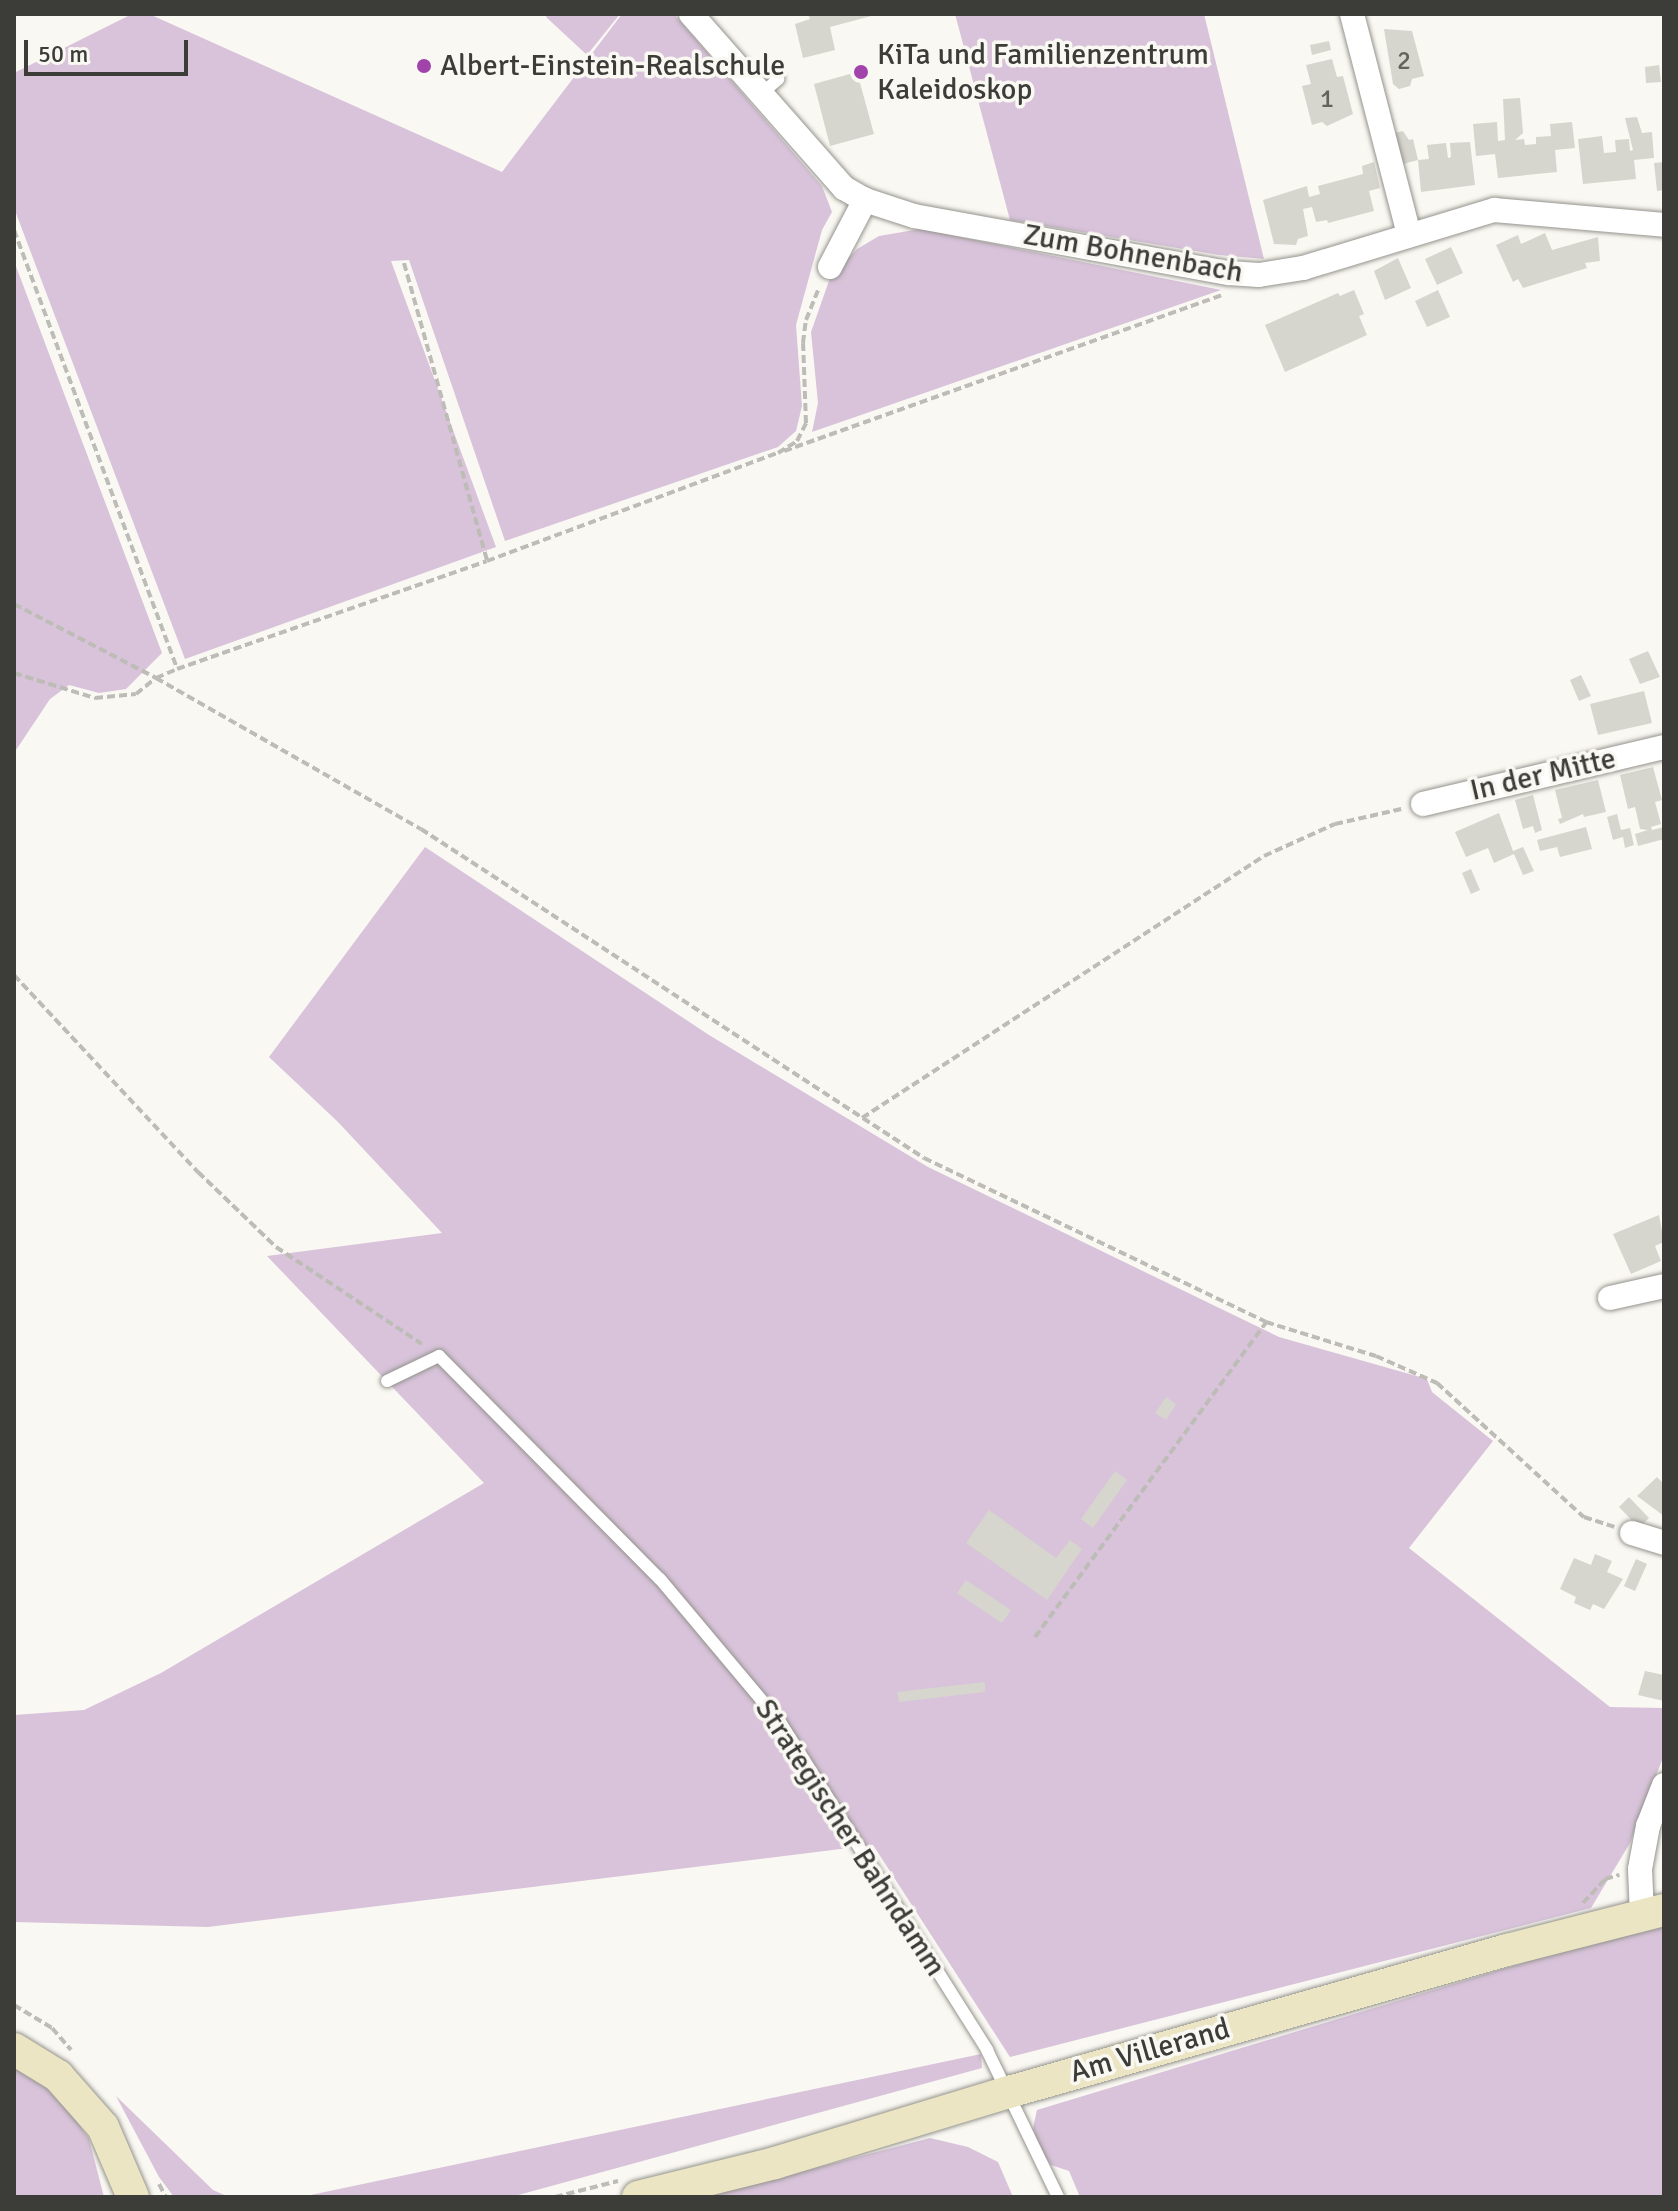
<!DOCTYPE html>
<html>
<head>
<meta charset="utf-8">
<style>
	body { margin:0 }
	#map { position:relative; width:1678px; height:2211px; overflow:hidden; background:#faf8f2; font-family:Signika,sans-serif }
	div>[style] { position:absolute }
	.green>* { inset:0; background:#d8c3da }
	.building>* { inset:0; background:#d6d5ce }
	.path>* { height:4px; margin-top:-2px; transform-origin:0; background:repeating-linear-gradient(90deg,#bdbcb7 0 8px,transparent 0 12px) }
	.roads { filter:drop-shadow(0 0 2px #94938d) drop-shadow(0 0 2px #94938d) }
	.service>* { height:12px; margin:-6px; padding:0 6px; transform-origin:6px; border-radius:6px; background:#fff }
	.minor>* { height:24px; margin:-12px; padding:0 12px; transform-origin:12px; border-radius:12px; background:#fff }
	.secondary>* { height:32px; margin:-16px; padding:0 16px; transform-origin:16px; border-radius:16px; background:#ece5c3 }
	.dots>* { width:22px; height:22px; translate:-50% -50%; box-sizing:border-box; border:4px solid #faf8f2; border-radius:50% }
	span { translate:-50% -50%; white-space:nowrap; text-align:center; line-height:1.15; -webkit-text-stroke:7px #faf8f2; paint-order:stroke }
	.number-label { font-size:26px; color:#62625e }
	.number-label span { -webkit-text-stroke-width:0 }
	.poi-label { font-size:30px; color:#3c3c39 }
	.left { translate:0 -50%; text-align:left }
	.street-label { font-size:30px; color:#3c3c39 }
	.frame { position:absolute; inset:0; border:16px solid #3c3c39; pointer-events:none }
	.scale { position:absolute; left:24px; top:40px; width:164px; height:36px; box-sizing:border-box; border:4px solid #3c3c39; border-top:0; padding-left:10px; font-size:24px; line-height:28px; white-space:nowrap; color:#3c3c39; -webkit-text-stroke:6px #faf8f2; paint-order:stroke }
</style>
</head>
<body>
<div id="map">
	<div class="green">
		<i style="clip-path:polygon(132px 14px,149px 14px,502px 172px,622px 14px,674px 14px,822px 186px,832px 212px,822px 230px,796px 325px,802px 406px,796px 431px,778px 447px,505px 541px,409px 260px,391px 261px,496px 547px,185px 659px,14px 208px,14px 73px)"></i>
		<i style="clip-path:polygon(548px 14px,620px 14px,587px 55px,546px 17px)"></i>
		<i style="clip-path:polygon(955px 14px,1204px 14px,1264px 259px,1219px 255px,1010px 220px)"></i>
		<i style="clip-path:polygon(920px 229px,1221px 290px,812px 432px,818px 403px,811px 332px,830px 278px,857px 249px,879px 236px)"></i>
		<i style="clip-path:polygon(14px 261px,162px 653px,126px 689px,99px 693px,69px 685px,50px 699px,14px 753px)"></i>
		<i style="clip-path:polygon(425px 847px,709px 1035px,928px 1167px,1279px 1337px,1427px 1379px,1432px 1392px,1493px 1441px,1409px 1548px,1610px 1707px,1664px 1708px,1664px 1755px,1630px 1843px,1591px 1908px,1010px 2057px,873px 1845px,208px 1927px,14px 1922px,14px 1715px,84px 1710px,161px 1673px,484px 1483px,267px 1256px,442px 1233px,338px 1122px,269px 1057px)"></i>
		<i style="clip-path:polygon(1664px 1925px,1664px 2197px,1080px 2197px,1069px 2171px,1051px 2165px,1040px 2151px,1033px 2128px,1037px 2110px,1638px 1928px)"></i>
		<i style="clip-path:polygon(981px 2054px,982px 2068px,511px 2197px,301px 2197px)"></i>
		<i style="clip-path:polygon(14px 2066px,60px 2097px,89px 2139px,104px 2197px,14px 2197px)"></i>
		<i style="clip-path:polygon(116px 2096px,213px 2190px,229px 2197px,174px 2197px,159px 2177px)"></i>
		<i style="clip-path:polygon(930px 2138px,968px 2147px,998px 2162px,1013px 2197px,705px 2197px)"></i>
	</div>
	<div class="building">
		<i style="clip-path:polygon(808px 14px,875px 14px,875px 15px,830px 27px,835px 50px,803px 58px,795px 24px,810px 19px)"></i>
		<i style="clip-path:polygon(1384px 29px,1412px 31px,1424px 76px,1412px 79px,1410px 86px,1399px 89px,1393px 84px)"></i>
		<i style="clip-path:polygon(1329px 41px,1331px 50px,1312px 55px,1310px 45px)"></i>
		<i style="clip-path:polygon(1332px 59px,1337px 77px,1343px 76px,1353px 114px,1327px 126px,1322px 122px,1312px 125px,1302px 86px,1311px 84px,1306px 65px)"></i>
		<i style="clip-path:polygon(1659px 65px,1661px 82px,1646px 83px,1645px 67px)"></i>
		<i style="clip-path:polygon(857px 72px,874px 134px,830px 146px,814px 84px)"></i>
		<i style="clip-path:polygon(1520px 98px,1523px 133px,1515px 140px,1524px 139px,1525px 145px,1536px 144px,1536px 137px,1551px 136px,1550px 124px,1572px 122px,1575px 148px,1555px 150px,1557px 172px,1498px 178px,1495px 154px,1476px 156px,1473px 124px,1497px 122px,1498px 141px,1505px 140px,1503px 99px)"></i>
		<i style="clip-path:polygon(1637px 117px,1642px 133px,1652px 132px,1654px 158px,1634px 160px,1636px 179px,1583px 184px,1578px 139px,1602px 136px,1604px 153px,1616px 152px,1615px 140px,1629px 139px,1630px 151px,1633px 150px,1625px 118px)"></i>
		<i style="clip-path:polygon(1403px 131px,1409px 140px,1413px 139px,1418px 160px,1403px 164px,1395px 133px)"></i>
		<i style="clip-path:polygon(1470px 142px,1475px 185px,1421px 192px,1418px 160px,1429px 159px,1427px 145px,1446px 143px,1448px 158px,1451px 157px,1450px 143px)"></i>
		<i style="clip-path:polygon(1374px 162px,1380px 188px,1369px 191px,1374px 211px,1328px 223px,1327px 220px,1316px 222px,1312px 207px,1303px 209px,1308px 236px,1298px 239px,1296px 245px,1274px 244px,1263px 200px,1307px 186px,1309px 197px,1320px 194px,1318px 186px,1363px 174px,1362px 166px)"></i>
		<i style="clip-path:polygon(1664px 162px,1664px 190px,1657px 191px,1654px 163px)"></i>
		<i style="clip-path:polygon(1545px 233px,1552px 250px,1598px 237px,1600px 261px,1585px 263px,1587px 268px,1523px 288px,1518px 279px,1513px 282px,1496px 245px,1518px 235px,1521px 244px)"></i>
		<i style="clip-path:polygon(1451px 247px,1463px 273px,1437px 285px,1425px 259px)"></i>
		<i style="clip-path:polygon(1398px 258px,1411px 288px,1385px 300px,1374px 271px)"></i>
		<i style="clip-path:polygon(1354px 290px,1364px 314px,1359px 316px,1367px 335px,1285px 372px,1265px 325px,1338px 293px,1340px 296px)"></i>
		<i style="clip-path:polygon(1438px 290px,1450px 317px,1427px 327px,1415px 301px)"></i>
		<i style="clip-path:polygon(1648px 651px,1660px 677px,1640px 684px,1629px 659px)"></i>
		<i style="clip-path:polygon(1581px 675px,1591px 696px,1579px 701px,1570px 680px)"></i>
		<i style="clip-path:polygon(1644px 691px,1652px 723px,1598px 735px,1590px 704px)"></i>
		<i style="clip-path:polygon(1653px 767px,1662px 800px,1655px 802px,1661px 824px,1651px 827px,1652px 830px,1664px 827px,1664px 839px,1638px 846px,1635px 834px,1648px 830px,1640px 829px,1635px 807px,1628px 809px,1620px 775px)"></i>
		<i style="clip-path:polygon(1598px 780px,1606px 812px,1584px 817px,1583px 814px,1560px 824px,1558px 819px,1562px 818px,1555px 790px)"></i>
		<i style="clip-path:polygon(1533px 795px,1542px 830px,1535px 833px,1533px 826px,1523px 829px,1515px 800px)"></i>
		<i style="clip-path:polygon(1499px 813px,1513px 851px,1523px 847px,1534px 871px,1523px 875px,1514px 854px,1494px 863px,1488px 848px,1466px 857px,1455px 832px)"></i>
		<i style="clip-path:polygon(1617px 814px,1621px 830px,1630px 828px,1634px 845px,1625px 848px,1623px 837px,1613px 840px,1607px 817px)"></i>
		<i style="clip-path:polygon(1586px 827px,1592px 849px,1560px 857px,1557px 847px,1540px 851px,1537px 840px)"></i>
		<i style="clip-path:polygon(1471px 869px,1480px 890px,1471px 894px,1462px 873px)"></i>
		<i style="clip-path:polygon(1659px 1215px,1664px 1242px,1655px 1246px,1661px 1261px,1631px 1274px,1613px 1234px)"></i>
		<i style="clip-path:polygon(1166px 1397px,1176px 1404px,1166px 1420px,1155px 1413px)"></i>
		<i style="clip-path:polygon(1115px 1471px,1127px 1480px,1093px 1528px,1081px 1519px)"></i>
		<i style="clip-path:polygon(1657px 1477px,1664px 1484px,1664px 1516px,1637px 1496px)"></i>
		<i style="clip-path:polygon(1629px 1497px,1649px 1518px,1639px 1528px,1619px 1507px)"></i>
		<i style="clip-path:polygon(989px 1510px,1056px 1558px,1070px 1540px,1082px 1549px,1047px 1600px,966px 1543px)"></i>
		<i style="clip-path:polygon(1595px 1554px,1612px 1561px,1607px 1572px,1623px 1579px,1604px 1609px,1593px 1604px,1590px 1610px,1574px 1603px,1576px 1597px,1560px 1589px,1574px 1558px,1591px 1565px)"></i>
		<i style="clip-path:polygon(1636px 1559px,1647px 1564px,1635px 1591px,1624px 1586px)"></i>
		<i style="clip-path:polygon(966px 1580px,1011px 1610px,1002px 1623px,957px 1593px)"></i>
		<i style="clip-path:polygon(1645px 1671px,1664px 1675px,1664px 1701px,1638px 1695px)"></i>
		<i style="clip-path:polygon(985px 1682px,985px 1692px,899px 1702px,897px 1692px)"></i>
	</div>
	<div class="path">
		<i style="left:14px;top:230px;width:468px;rotate:69.6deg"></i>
		<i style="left:404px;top:263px;width:309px;rotate:74.4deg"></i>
		<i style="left:784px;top:451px;width:464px;rotate:-19.6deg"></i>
		<i style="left:14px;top:604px;width:160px;rotate:27.5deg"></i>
		<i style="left:156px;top:678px;width:305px;rotate:29.7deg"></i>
		<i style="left:421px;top:829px;width:601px;rotate:33.19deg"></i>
		<i style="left:924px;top:1158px;width:379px;rotate:25.6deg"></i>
		<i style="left:1266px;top:1322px;width:115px;rotate:17.2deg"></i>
		<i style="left:1376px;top:1356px;width:67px;rotate:23.9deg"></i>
		<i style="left:1437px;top:1383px;width:199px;rotate:42.4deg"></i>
		<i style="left:1584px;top:1517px;width:32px;rotate:18deg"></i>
		<i style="left:14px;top:673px;width:85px;rotate:17.2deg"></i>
		<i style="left:95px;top:698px;width:41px;rotate:-5.6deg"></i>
		<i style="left:136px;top:694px;width:26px;rotate:-39deg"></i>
		<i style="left:156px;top:678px;width:23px;rotate:-23deg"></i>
		<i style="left:177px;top:669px;width:328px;rotate:-19.2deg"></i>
		<i style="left:487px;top:561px;width:310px;rotate:-20.4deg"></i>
		<i style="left:778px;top:453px;width:22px;rotate:-32deg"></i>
		<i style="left:797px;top:441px;width:20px;rotate:-63deg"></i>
		<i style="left:806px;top:423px;width:80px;rotate:-92.1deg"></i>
		<i style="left:803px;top:343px;width:23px;rotate:-83deg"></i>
		<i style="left:806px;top:320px;width:35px;rotate:-68deg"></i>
		<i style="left:14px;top:975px;width:270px;rotate:47deg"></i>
		<i style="left:198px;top:1172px;width:108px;rotate:43.9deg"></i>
		<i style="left:276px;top:1247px;width:175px;rotate:33.6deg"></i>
		<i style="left:862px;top:1118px;width:480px;rotate:-33.1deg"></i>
		<i style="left:1264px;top:856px;width:78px;rotate:-24.3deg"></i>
		<i style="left:1335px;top:824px;width:68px;rotate:-12.8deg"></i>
		<i style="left:1035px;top:1637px;width:391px;rotate:-53.7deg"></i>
		<i style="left:1583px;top:1903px;width:33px;rotate:-47deg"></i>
		<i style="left:1605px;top:1879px;width:15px;rotate:-16deg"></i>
		<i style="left:14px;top:2005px;width:44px;rotate:31.2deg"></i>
		<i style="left:52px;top:2028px;width:29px;rotate:49deg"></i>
		<i style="left:159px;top:2184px;width:15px;rotate:62deg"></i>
		<i style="left:555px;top:2197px;width:65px;rotate:-14.3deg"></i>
	</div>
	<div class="roads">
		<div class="service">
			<i style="left:761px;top:94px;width:23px;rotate:-41deg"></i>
			<i style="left:387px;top:1381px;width:58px;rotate:-25.7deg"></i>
			<i style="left:439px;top:1356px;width:314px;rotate:45.3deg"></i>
			<i style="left:660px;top:1579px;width:187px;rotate:50deg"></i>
			<i style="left:780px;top:1722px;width:388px;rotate:57.7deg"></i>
			<i style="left:987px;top:2050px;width:163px;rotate:64.2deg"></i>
		</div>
		<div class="minor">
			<i style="left:691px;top:14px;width:232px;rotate:48.7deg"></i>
			<i style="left:844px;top:188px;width:24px;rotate:30deg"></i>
			<i style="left:865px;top:200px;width:52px;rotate:18.1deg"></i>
			<i style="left:914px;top:216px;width:320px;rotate:10.3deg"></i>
			<i style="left:1229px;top:273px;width:30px;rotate:4deg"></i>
			<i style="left:1259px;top:275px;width:45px;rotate:-9deg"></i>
			<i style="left:1303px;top:268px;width:200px;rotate:-16.9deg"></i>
			<i style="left:1494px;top:210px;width:171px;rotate:5deg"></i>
			<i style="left:1352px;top:14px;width:227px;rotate:75.5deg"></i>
			<i style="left:830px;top:267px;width:76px;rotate:-62.4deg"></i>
			<i style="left:1423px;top:804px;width:248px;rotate:-13.3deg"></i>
			<i style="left:1610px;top:1298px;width:55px;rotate:-12.5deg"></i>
			<i style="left:1632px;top:1533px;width:34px;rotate:17deg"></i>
			<i style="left:1642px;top:1915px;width:46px;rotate:-92.5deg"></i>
			<i style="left:1640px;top:1869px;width:44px;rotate:-79.5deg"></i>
			<i style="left:1648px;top:1826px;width:44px;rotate:-68.7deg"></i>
		</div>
		<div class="secondary">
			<i style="left:14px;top:2049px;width:52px;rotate:31.5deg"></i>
			<i style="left:58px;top:2076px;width:68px;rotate:48.6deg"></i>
			<i style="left:103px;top:2127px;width:76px;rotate:66.8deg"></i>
			<i style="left:638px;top:2197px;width:141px;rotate:-13.9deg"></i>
			<i style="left:775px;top:2163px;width:245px;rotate:-16.9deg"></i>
			<i style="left:1009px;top:2092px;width:518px;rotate:-15.92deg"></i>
			<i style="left:1507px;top:1950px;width:162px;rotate:-14.3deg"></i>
		</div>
	</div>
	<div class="dots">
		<i style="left:424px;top:66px;background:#a243ac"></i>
		<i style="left:861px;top:72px;background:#a243ac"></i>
	</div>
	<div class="number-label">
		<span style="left:1404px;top:62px">2</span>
		<span style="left:1327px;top:100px">1</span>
	</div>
	<div class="poi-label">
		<span class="left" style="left:877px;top:72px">KiTa und Familienzentrum<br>Kaleidoskop</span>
		<span class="left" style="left:440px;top:66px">Albert-Einstein-Realschule</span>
	</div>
	<div class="street-label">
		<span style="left:1133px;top:254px;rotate:10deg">Zum Bohnenbach</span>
		<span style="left:1543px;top:775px;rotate:-13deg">In der Mitte</span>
		<span style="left:850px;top:1838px;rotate:57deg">Strategischer Bahndamm</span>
		<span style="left:1150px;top:2051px;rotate:-16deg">Am Villerand</span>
	</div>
	<div class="frame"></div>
	<div class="scale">50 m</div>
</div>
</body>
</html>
